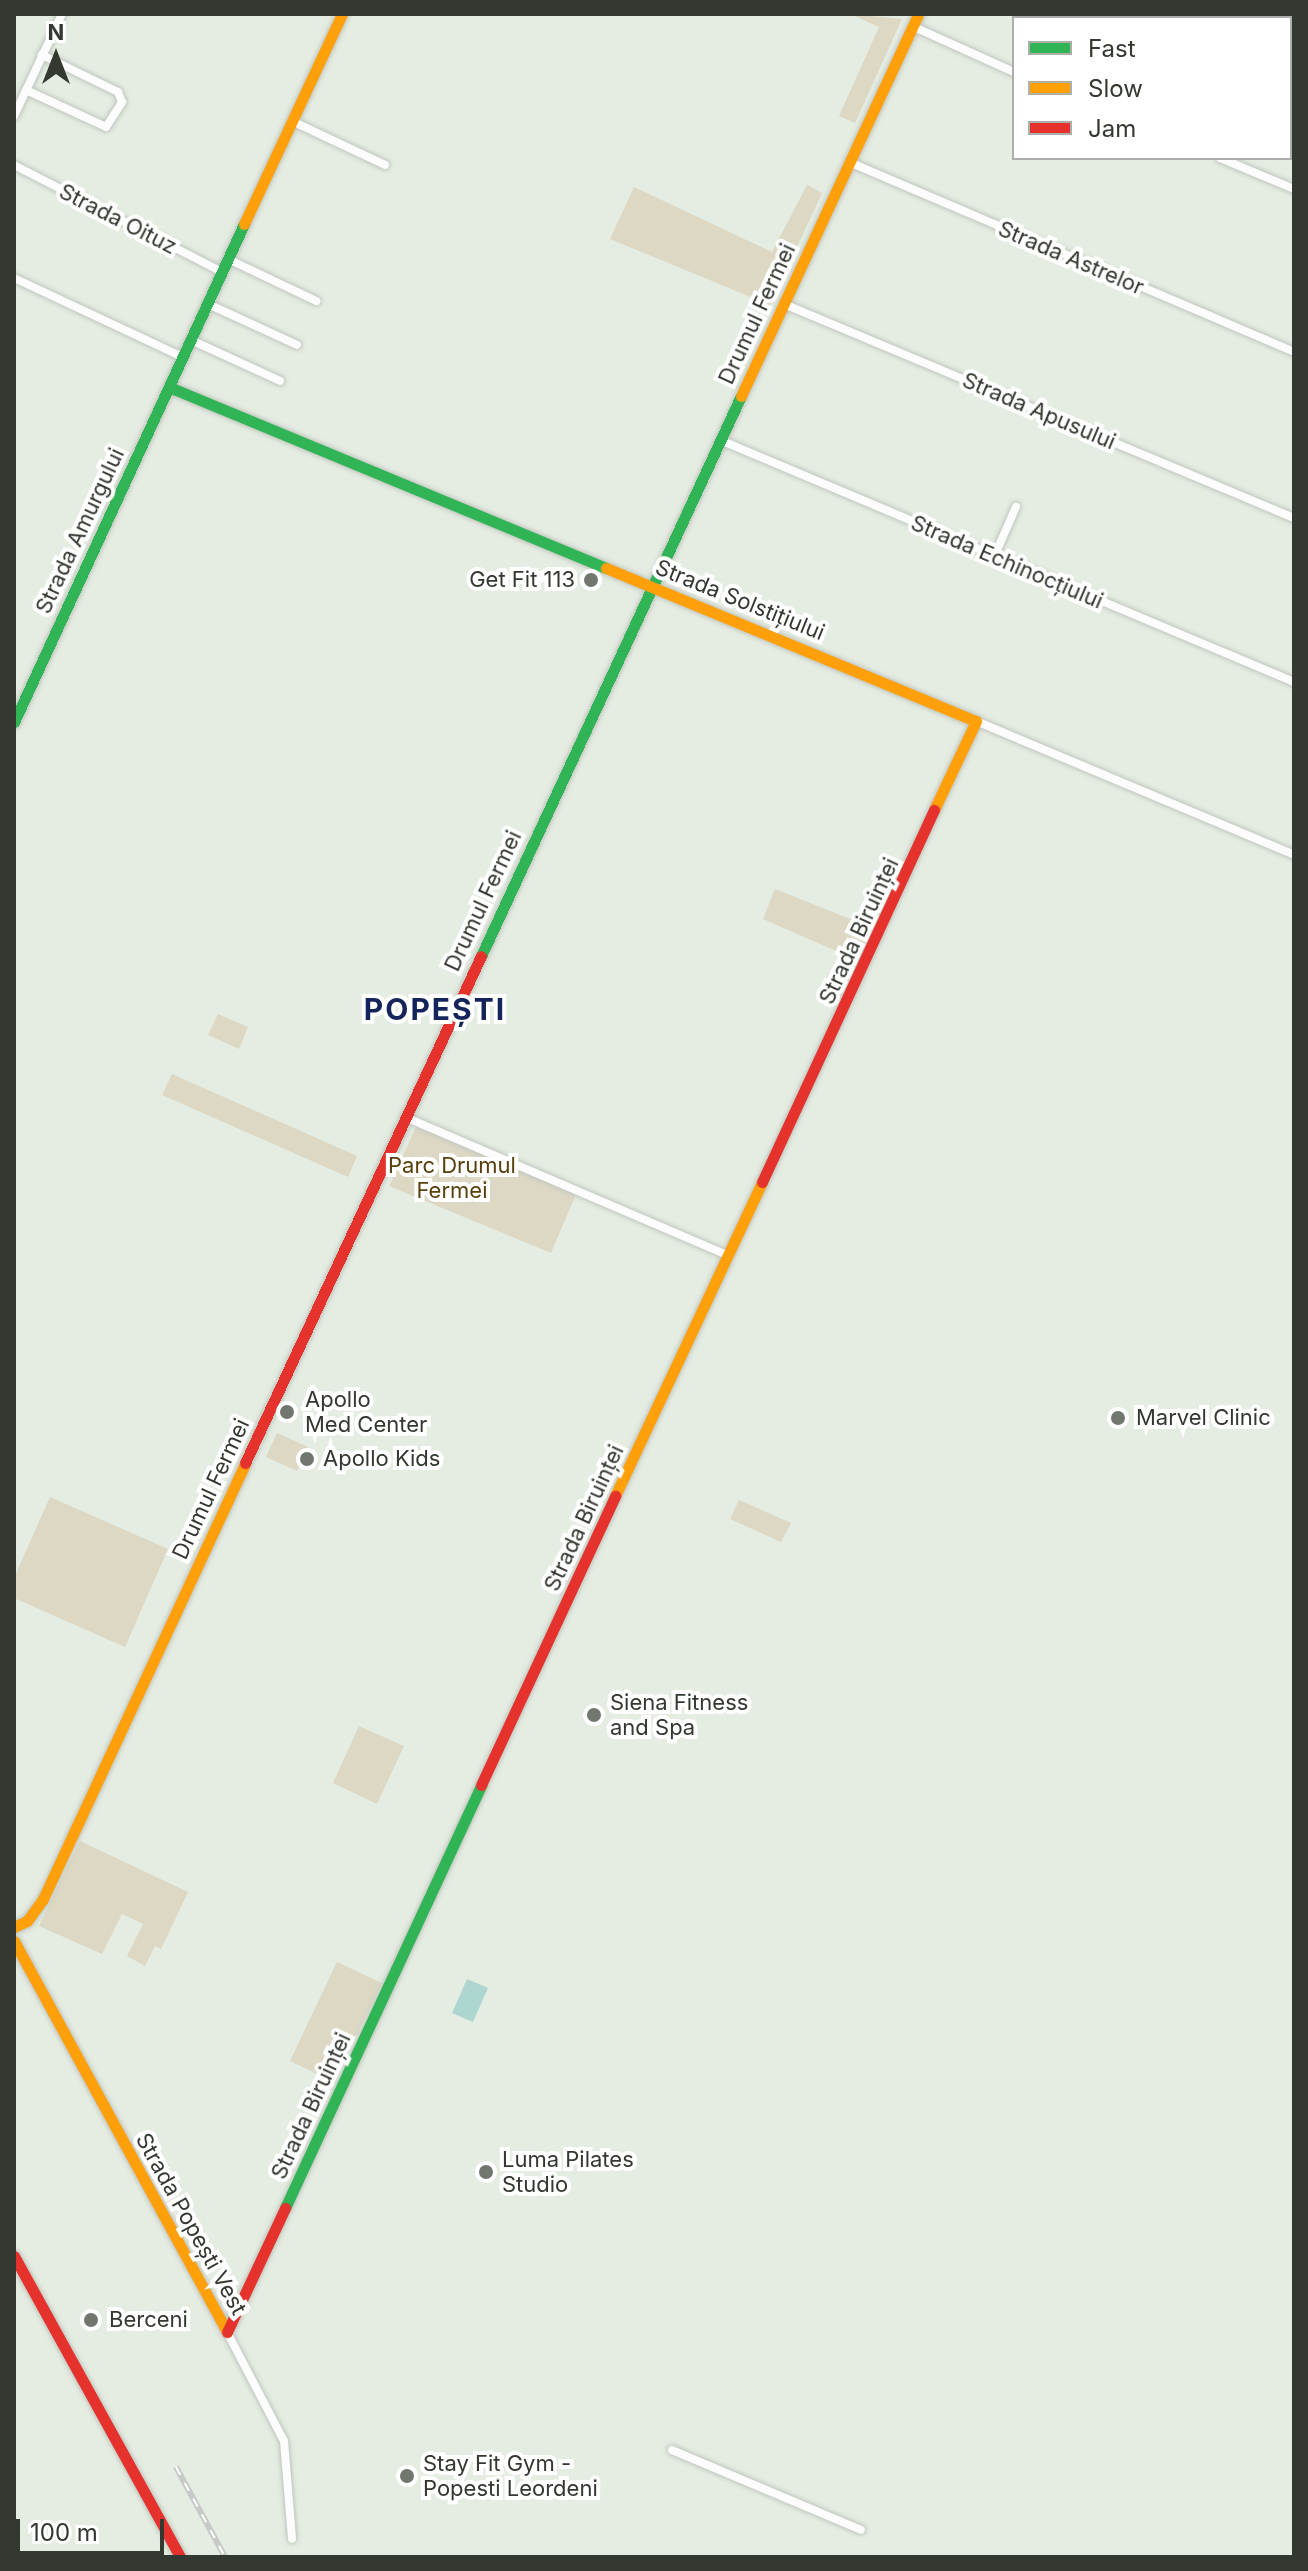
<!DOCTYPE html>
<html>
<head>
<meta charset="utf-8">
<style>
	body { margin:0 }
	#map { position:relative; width:1308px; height:2571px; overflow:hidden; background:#e5ece2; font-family:Inter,sans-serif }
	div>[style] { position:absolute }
	.green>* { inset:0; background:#dcd8c4 }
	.water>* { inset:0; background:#acd6cf }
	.roads { filter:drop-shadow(0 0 2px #c0c6be) drop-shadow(0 0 2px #c0c6be) }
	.street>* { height:8px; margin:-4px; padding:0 4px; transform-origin:4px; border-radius:4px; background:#fbfcfb }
	.fast>* { height:11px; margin:-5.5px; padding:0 5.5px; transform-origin:5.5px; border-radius:5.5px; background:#30b455 }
	.slow>* { height:11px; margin:-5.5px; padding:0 5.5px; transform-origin:5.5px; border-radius:5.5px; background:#ff9f0a }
	.jam>* { height:11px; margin:-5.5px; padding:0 5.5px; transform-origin:5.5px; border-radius:5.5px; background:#e5322d }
	.rail>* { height:6px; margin-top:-3px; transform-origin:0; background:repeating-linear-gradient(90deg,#fff 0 9px,#c8cac7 0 18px); box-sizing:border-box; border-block:2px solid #c8cac7 }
	.dots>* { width:22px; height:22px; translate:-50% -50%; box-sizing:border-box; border:4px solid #fff; border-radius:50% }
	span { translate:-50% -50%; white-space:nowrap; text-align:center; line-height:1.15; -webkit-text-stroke:8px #fff; paint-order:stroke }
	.street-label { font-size:22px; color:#333831 }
	.poi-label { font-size:22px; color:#333831 }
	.right { translate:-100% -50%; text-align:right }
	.left { translate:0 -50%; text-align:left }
	.park-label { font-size:22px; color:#57400c }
	.district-label { font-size:30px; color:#15255c; font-weight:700; letter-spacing:2px }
	.frame { position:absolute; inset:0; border:16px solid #333831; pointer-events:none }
	.legend { position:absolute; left:1012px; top:16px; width:280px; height:144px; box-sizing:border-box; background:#fff; border:2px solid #adafad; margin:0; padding:10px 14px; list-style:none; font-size:24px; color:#333831 }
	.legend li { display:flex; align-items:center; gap:16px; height:40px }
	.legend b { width:40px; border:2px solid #adafad }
	.north { position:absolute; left:16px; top:16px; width:80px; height:80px; -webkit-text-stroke:6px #fff; paint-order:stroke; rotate:0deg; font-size:22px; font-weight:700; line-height:32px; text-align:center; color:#333831 }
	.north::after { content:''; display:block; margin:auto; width:28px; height:36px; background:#333831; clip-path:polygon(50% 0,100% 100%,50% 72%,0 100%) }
	.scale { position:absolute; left:16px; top:2519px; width:148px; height:36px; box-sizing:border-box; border:4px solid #333831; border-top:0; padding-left:10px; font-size:24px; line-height:28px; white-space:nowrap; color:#333831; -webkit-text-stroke:6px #fff; paint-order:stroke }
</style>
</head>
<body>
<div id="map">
	<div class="green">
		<i style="clip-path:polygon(850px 14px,902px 19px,855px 123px,839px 116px,879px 27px)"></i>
		<i style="clip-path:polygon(807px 185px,822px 193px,770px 305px,610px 239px,634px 187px,772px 252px)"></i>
		<i style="clip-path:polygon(775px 889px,873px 928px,859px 961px,763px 919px)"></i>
		<i style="clip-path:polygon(218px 1014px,248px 1027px,239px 1049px,208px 1035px)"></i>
		<i style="clip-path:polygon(172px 1074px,357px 1156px,348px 1177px,162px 1095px)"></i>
		<i style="clip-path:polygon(416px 1127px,576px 1194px,551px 1253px,389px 1186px)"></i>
		<i style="clip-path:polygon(277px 1433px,308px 1447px,297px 1471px,266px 1457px)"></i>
		<i style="clip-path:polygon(50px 1497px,168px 1549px,125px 1647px,14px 1598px,14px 1578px)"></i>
		<i style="clip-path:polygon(739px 1500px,791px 1523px,781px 1542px,730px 1519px)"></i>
		<i style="clip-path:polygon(359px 1726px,404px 1746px,377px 1804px,333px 1783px)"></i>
		<i style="clip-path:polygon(80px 1841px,188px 1892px,161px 1949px,155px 1946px,145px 1966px,127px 1956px,143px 1924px,122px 1914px,102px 1954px,39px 1926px)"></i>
		<i style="clip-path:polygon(337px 1962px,382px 1983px,334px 2082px,290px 2061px)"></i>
	</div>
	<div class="water">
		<i style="clip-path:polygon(467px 1979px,488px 1988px,473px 2022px,452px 2013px)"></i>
	</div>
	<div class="roads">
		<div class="street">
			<i style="left:1237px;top:14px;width:11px;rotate:22deg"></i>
			<i style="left:912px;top:26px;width:112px;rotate:24.3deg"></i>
			<i style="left:1290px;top:36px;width:4px;rotate:27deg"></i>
			<i style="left:26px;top:90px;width:88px;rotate:24.8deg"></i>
			<i style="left:106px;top:127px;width:30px;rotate:-57deg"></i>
			<i style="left:122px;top:102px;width:11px;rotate:-112deg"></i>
			<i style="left:118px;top:92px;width:85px;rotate:-154deg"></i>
			<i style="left:14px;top:116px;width:113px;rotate:-64.8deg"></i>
			<i style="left:292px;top:121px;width:103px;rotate:25.3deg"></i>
			<i style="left:1220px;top:158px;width:80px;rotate:22.7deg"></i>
			<i style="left:849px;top:162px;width:484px;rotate:23.1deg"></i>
			<i style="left:14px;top:165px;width:234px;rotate:27.2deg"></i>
			<i style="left:228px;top:259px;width:98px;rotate:25.5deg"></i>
			<i style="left:14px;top:278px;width:187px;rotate:25.1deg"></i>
			<i style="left:208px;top:304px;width:98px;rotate:24.7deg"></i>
			<i style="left:784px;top:304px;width:553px;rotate:22.76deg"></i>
			<i style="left:191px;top:340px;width:98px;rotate:24.7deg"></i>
			<i style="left:720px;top:440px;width:623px;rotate:22.86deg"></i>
			<i style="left:994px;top:557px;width:55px;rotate:-66.3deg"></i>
			<i style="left:976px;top:721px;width:345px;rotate:22.8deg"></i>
			<i style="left:405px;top:1117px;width:353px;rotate:23.2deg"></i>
			<i style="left:227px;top:2332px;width:123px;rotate:62.4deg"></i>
			<i style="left:284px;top:2441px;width:98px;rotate:85.3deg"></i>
			<i style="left:672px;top:2450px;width:205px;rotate:22.9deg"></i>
		</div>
		<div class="fast">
			<i style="left:169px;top:387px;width:473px;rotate:22.5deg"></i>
			<i style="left:14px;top:722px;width:549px;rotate:-65.21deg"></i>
			<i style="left:481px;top:956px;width:617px;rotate:-65.1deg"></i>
			<i style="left:285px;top:2208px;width:466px;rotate:-65.1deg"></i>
		</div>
		<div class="slow">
			<i style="left:244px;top:224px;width:232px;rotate:-65deg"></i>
			<i style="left:741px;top:396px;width:421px;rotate:-65.1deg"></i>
			<i style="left:606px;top:568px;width:400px;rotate:22.5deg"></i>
			<i style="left:976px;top:721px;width:98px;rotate:115.3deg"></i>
			<i style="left:615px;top:1496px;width:347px;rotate:-64.9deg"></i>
			<i style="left:14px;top:1927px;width:14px;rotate:-25deg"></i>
			<i style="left:27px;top:1921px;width:27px;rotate:-54deg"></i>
			<i style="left:43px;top:1899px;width:481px;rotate:-65.1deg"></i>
			<i style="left:14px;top:1941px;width:445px;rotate:61.4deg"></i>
		</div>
		<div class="jam">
			<i style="left:762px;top:1182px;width:410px;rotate:-65.2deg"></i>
			<i style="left:245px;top:1463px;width:559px;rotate:-65.04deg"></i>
			<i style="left:481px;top:1785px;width:319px;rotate:-65.1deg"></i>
			<i style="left:14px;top:2256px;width:344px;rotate:61.1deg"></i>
			<i style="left:227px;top:2332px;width:137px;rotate:-64.9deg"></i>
		</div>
	</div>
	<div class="rail">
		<i style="left:176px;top:2467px;width:102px;rotate:61.4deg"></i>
	</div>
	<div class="dots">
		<i style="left:591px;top:580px;background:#71776f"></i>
		<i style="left:287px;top:1412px;background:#71776f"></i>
		<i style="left:1118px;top:1418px;background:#71776f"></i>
		<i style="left:307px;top:1459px;background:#71776f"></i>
		<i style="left:594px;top:1715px;background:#71776f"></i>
		<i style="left:486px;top:2172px;background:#71776f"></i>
		<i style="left:91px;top:2320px;background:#71776f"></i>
		<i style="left:407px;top:2476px;background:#71776f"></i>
	</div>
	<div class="street-label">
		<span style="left:118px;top:219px;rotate:27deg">Strada Oituz</span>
		<span style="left:1071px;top:258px;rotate:23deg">Strada Astrelor</span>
		<span style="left:757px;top:314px;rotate:-65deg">Drumul Fermei</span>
		<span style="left:1039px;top:411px;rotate:23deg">Strada Apusului</span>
		<span style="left:80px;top:531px;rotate:-65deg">Strada Amurgului</span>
		<span style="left:1007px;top:562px;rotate:23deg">Strada Echinocțiului</span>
		<span style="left:740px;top:600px;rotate:22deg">Strada Solstițiului</span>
		<span style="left:483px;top:901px;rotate:-65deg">Drumul Fermei</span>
		<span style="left:859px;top:931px;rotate:-65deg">Strada Biruinței</span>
		<span style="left:211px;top:1489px;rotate:-65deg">Drumul Fermei</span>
		<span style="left:584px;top:1518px;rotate:-65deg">Strada Biruinței</span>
		<span style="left:311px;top:2106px;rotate:-65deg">Strada Biruinței</span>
		<span style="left:191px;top:2224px;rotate:61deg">Strada Popești Vest</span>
	</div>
	<div class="poi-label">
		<span class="right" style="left:575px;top:580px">Get Fit 113</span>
		<span class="left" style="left:305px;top:1412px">Apollo<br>Med Center</span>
		<span class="left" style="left:1136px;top:1418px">Marvel Clinic</span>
		<span class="left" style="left:323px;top:1459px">Apollo Kids</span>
		<span class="left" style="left:610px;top:1715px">Siena Fitness<br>and Spa</span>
		<span class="left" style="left:502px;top:2172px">Luma Pilates<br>Studio</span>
		<span class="left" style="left:109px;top:2320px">Berceni</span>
		<span class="left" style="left:423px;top:2476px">Stay Fit Gym -<br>Popesti Leordeni</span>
	</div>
	<div class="park-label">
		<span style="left:452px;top:1178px">Parc Drumul<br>Fermei</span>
	</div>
	<div class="district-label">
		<span style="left:435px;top:1009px">POPEȘTI</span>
	</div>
	<div class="frame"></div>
	<ul class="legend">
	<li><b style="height:10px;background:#30b455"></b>Fast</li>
	<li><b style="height:10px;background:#ff9f0a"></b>Slow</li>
	<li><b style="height:10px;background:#e5322d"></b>Jam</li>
	</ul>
	<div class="north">N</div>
	<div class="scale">100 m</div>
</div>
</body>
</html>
